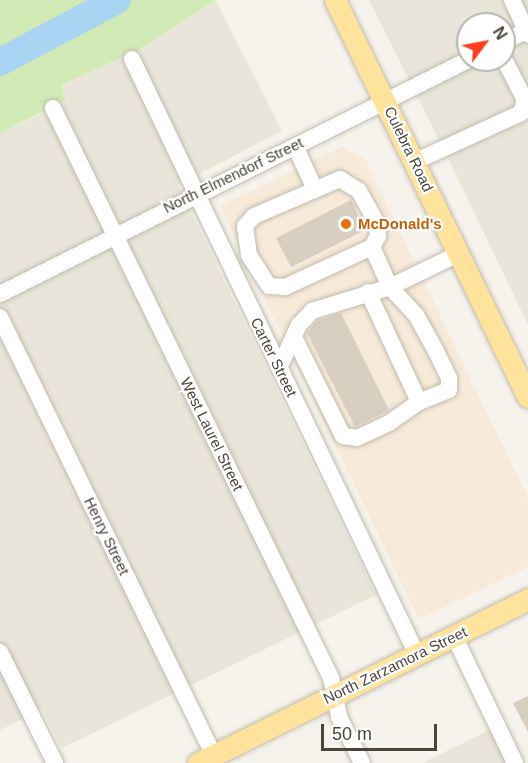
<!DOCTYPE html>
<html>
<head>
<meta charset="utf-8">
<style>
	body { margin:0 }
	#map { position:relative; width:528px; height:763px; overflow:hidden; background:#f6f3ec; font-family:Helvetica,sans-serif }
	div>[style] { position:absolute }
	.residential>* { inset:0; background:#eae5da }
	.commercial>* { inset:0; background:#f7ead8 }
	.green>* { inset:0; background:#d2eab5 }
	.river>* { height:28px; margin:-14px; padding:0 14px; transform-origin:14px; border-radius:14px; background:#a9d4f2 }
	.building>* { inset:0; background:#d8cfc1 }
	.roads { filter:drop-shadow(0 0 2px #c2bbae) drop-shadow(0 0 2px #c2bbae) }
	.minor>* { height:16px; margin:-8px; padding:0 8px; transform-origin:8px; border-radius:8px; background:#fff }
	.major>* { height:21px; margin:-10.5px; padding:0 10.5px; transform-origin:10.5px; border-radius:10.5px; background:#ffe39c }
	.dots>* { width:16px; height:16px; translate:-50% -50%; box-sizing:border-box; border:3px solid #fff; border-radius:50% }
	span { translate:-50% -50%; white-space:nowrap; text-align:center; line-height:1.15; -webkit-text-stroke:4.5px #fff; paint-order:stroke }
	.street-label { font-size:15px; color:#4b4439 }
	.food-label { font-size:15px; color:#c56008; font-weight:700 }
	.left { translate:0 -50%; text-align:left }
	.north { position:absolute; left:456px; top:12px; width:60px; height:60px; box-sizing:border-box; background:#fff; border:2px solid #b7b4b0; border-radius:50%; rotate:58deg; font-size:16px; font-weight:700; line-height:24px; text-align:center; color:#4b4439 }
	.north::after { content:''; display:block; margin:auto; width:21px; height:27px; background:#fc3f1d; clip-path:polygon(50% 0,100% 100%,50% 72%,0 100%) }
	.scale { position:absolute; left:321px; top:724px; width:116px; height:27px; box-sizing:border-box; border:3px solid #4b4439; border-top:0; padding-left:8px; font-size:18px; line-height:21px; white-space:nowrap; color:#4b4439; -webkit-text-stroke:4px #fff; paint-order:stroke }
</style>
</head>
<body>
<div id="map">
	<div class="residential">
		<i style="clip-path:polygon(evenodd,369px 0,528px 0,528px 325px,448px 158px,369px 0,468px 24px,504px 24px,504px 60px,468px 60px,468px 24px)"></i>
		<i style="clip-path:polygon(216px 1px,282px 131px,178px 185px,376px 595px,62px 748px,42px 710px,0 730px,0 133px,66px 101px,60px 85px,138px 50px)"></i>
		<i style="clip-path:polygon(504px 723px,524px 763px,422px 763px)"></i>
	</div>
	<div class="commercial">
		<i style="clip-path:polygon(341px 147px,365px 159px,528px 498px,528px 567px,419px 619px,220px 206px)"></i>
	</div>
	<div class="green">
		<i style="clip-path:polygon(0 0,217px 0,138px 50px,61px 85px,66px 100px,0 133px)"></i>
	</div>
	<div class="river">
		<i style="left:0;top:62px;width:132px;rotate:-27.9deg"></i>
	</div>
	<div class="building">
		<i style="clip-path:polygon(351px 200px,365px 230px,291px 267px,276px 238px)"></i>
		<i style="clip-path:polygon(341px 313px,389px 410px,355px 427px,307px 333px,317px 321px)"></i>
		<i style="clip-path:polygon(528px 696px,528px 732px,513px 703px)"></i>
	</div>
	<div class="roads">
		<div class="minor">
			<i style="left:512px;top:0;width:38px;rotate:65deg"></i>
			<i style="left:504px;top:42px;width:27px;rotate:-27deg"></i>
			<i style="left:132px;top:59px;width:661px;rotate:64.44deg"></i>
			<i style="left:53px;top:108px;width:634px;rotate:64deg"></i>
			<i style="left:331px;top:678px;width:40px;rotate:78deg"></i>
			<i style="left:339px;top:717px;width:51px;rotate:63.4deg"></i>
			<i style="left:295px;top:146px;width:45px;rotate:65.1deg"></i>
			<i style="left:414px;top:162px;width:118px;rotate:-24.6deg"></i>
			<i style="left:521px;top:113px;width:14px;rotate:-73deg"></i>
			<i style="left:525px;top:100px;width:46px;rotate:-117.1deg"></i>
			<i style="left:340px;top:179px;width:22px;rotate:32deg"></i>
			<i style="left:359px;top:191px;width:37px;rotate:61deg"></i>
			<i style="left:377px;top:223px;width:13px;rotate:86deg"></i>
			<i style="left:378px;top:236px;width:13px;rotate:119deg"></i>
			<i style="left:372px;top:247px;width:96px;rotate:155.3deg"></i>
			<i style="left:285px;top:287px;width:16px;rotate:-176deg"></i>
			<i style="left:269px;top:286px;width:37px;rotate:-123deg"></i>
			<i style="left:249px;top:255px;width:29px;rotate:-98deg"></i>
			<i style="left:245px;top:226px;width:13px;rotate:-48deg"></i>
			<i style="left:254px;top:216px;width:94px;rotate:-23.3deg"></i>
			<i style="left:368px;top:292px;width:121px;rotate:65.1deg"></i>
			<i style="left:419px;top:402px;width:32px;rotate:-22deg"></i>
			<i style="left:449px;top:390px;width:12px;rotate:-90deg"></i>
			<i style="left:449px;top:378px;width:30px;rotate:-116deg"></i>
			<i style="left:436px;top:351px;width:41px;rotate:-119.1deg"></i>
			<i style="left:416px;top:315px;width:38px;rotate:-133deg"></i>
			<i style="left:390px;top:287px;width:44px;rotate:-114.2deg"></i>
			<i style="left:0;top:294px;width:523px;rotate:-26.57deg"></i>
			<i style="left:0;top:317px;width:487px;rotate:64deg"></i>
			<i style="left:294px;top:337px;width:110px;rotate:63.7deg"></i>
			<i style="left:343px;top:436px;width:14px;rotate:8deg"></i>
			<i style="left:357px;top:438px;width:35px;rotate:-25deg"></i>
			<i style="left:389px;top:423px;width:37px;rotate:-35deg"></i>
			<i style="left:279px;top:368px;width:47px;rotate:-65.1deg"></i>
			<i style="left:299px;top:325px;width:19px;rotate:-47deg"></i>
			<i style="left:312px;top:311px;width:82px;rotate:-17.1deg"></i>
			<i style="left:390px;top:287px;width:78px;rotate:-25.9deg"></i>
			<i style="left:454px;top:636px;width:141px;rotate:64.3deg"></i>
			<i style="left:0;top:652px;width:124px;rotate:63.6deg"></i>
		</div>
		<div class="major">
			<i style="left:335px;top:0;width:441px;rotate:64.1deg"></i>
			<i style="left:198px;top:763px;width:369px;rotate:-26.4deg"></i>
		</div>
	</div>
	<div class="dots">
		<i style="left:346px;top:224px;background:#e8710a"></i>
	</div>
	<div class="street-label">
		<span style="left:409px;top:149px;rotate:64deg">Culebra Road</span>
		<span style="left:233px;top:175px;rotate:-26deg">North Elmendorf Street</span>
		<span style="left:274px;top:357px;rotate:64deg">Carter Street</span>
		<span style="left:212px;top:434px;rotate:64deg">West Laurel Street</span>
		<span style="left:107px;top:536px;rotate:64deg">Henry Street</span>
		<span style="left:395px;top:665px;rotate:-26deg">North Zarzamora Street</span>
	</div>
	<div class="food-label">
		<span class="left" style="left:358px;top:224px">McDonald's</span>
	</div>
	<div class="north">N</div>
	<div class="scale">50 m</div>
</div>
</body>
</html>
